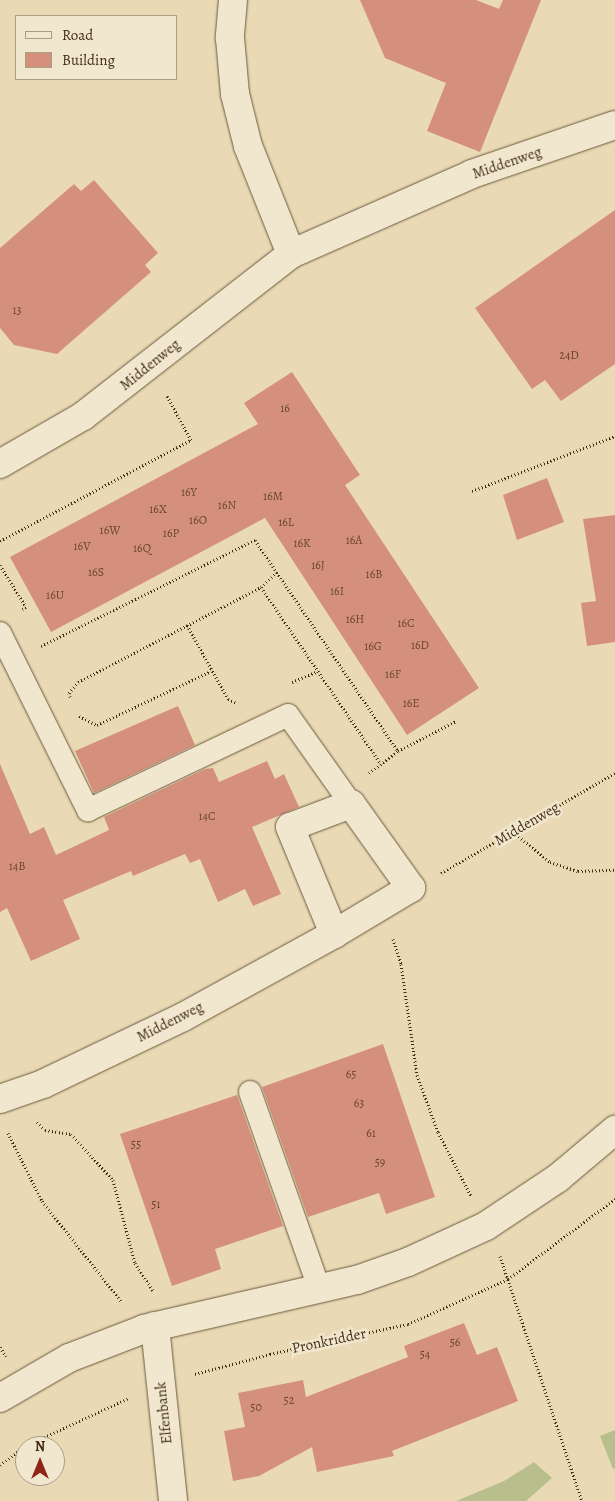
<!DOCTYPE html>
<html>
<head>
<meta charset="utf-8">
<style>
	body { margin:0 }
	#map { position:relative; width:615px; height:1501px; overflow:hidden; background:#e9dab5; font-family:Alegreya,serif }
	div>[style] { position:absolute }
	.green>* { inset:0; background:#b9bf8c }
	.building>* { inset:0; background:#d5907d }
	.path>* { height:3px; margin-top:-1.5px; transform-origin:0; background:repeating-linear-gradient(90deg,#422d14 0 1px,transparent 0 3.5px) }
	.roads { filter:drop-shadow(0 0 1px #6c583c) drop-shadow(0 0 1px #6c583c) }
	.lane>* { height:22px; margin:-11px; padding:0 11px; transform-origin:11px; border-radius:11px; background:#f1e7cf }
	.street>* { height:28px; margin:-14px; padding:0 14px; transform-origin:14px; border-radius:14px; background:#f1e7cf }
	span { translate:-50% -50%; white-space:nowrap; text-align:center; line-height:1.15; -webkit-text-stroke:5px #f1e7cf; paint-order:stroke }
	.number-label { font-size:12px; color:#67462e }
	.number-label span { -webkit-text-stroke-width:0 }
	.street-label { font-size:15px; color:#422d14 }
	.legend { position:absolute; left:15px; top:15px; width:162px; height:65px; box-sizing:border-box; background:#f1e7cf; border:1px solid #ab9d84; margin:0; padding:6px 9px; list-style:none; font-size:15px; color:#422d14 }
	.legend li { display:flex; align-items:center; gap:10px; height:25px }
	.legend b { width:25px; border:1px solid #ab9d84 }
	.north { position:absolute; left:15px; top:1436px; width:50px; height:50px; box-sizing:border-box; background:#f1e7cf; border:1px solid #ab9d84; border-radius:50%; rotate:0deg; font-size:14px; font-weight:700; line-height:20px; text-align:center; color:#422d14 }
	.north::after { content:''; display:block; margin:auto; width:18px; height:22px; background:#8f2418; clip-path:polygon(50% 0,100% 100%,50% 72%,0 100%) }
</style>
</head>
<body>
<div id="map">
	<div class="green">
		<i style="clip-path:polygon(615px 1430px,615px 1468px,613px 1469px,600px 1436px)"></i>
		<i style="clip-path:polygon(534px 1462px,552px 1478px,526px 1501px,456px 1501px,504px 1481px)"></i>
	</div>
	<div class="building">
		<i style="clip-path:polygon(360px 0,476px 0,499px 9px,503px 0,541px 0,480px 152px,427px 131px,446px 83px,385px 58px)"></i>
		<i style="clip-path:polygon(94px 180px,158px 253px,145px 265px,151px 272px,57px 354px,14px 345px,0 328px,0 248px,74px 184px,81px 191px)"></i>
		<i style="clip-path:polygon(615px 210px,615px 364px,561px 401px,545px 380px,532px 389px,475px 308px)"></i>
		<i style="clip-path:polygon(292px 372px,360px 475px,345px 485px,479px 688px,407px 735px,265px 518px,51px 632px,10px 557px,258px 424px,244px 403px)"></i>
		<i style="clip-path:polygon(547px 478px,564px 522px,517px 540px,503px 495px)"></i>
		<i style="clip-path:polygon(615px 515px,615px 642px,587px 646px,581px 603px,596px 601px,583px 519px)"></i>
		<i style="clip-path:polygon(178px 706px,195px 745px,94px 793px,75px 751px)"></i>
		<i style="clip-path:polygon(267px 761px,275px 779px,284px 774px,299px 807px,252px 827px,281px 894px,253px 906px,245px 889px,218px 902px,200px 859px,190px 863px,185px 854px,133px 876px,131px 871px,63px 900px,80px 939px,31px 961px,7px 908px,0 912px,0 764px,30px 834px,44px 827px,56px 855px,109px 830px,104px 817px,205px 769px,213px 768px,219px 782px)"></i>
		<i style="clip-path:polygon(383px 1044px,435px 1197px,386px 1214px,379px 1193px,308px 1217px,262px 1087px)"></i>
		<i style="clip-path:polygon(237px 1095px,283px 1226px,215px 1249px,221px 1269px,172px 1286px,120px 1134px)"></i>
		<i style="clip-path:polygon(464px 1323px,477px 1355px,497px 1347px,518px 1401px,392px 1451px,394px 1456px,317px 1472px,312px 1447px,259px 1476px,233px 1481px,224px 1431px,245px 1427px,238px 1393px,303px 1380px,306px 1397px,408px 1357px,404px 1346px)"></i>
	</div>
	<div class="path">
		<i style="left:472px;top:491px;width:153px;rotate:-21deg"></i>
		<i style="left:0;top:541px;width:216px;rotate:-27.9deg"></i>
		<i style="left:191px;top:440px;width:52px;rotate:-118.5deg"></i>
		<i style="left:0;top:565px;width:49px;rotate:58.2deg"></i>
		<i style="left:26px;top:607px;width:4px;rotate:153deg"></i>
		<i style="left:261px;top:587px;width:214px;rotate:55.9deg"></i>
		<i style="left:187px;top:625px;width:85px;rotate:61deg"></i>
		<i style="left:228px;top:699px;width:10px;rotate:24deg"></i>
		<i style="left:41px;top:646px;width:239px;rotate:-26.4deg"></i>
		<i style="left:255px;top:540px;width:255px;rotate:55.9deg"></i>
		<i style="left:292px;top:682px;width:28px;rotate:-23deg"></i>
		<i style="left:70px;top:697px;width:4px;rotate:-104deg"></i>
		<i style="left:69px;top:693px;width:14px;rotate:-51deg"></i>
		<i style="left:78px;top:682px;width:206px;rotate:-27.4deg"></i>
		<i style="left:261px;top:587px;width:22px;rotate:-43deg"></i>
		<i style="left:79px;top:716px;width:20px;rotate:27deg"></i>
		<i style="left:97px;top:725px;width:126px;rotate:-25.3deg"></i>
		<i style="left:369px;top:773px;width:36px;rotate:-37deg"></i>
		<i style="left:398px;top:751px;width:65px;rotate:-27.3deg"></i>
		<i style="left:513px;top:832px;width:48px;rotate:39deg"></i>
		<i style="left:550px;top:862px;width:29px;rotate:18deg"></i>
		<i style="left:578px;top:871px;width:37px;rotate:-2deg"></i>
		<i style="left:441px;top:873px;width:201px;rotate:-29.9deg"></i>
		<i style="left:393px;top:939px;width:26px;rotate:72deg"></i>
		<i style="left:401px;top:964px;width:112px;rotate:81.8deg"></i>
		<i style="left:417px;top:1075px;width:61px;rotate:69.8deg"></i>
		<i style="left:438px;top:1132px;width:72px;rotate:62.7deg"></i>
		<i style="left:37px;top:1122px;width:11px;rotate:45deg"></i>
		<i style="left:45px;top:1130px;width:26px;rotate:9deg"></i>
		<i style="left:71px;top:1134px;width:62px;rotate:47.6deg"></i>
		<i style="left:113px;top:1180px;width:86px;rotate:75.2deg"></i>
		<i style="left:135px;top:1263px;width:33px;rotate:57deg"></i>
		<i style="left:8px;top:1133px;width:76px;rotate:63.4deg"></i>
		<i style="left:42px;top:1201px;width:127px;rotate:51.7deg"></i>
		<i style="left:500px;top:1256px;width:258px;rotate:71.5deg"></i>
		<i style="left:0;top:1347px;width:11px;rotate:56deg"></i>
		<i style="left:195px;top:1374px;width:78px;rotate:-14.9deg"></i>
		<i style="left:270px;top:1354px;width:141px;rotate:-12.3deg"></i>
		<i style="left:408px;top:1324px;width:110px;rotate:-24.2deg"></i>
		<i style="left:508px;top:1279px;width:134px;rotate:-36.8deg"></i>
		<i style="left:25px;top:1446px;width:115px;rotate:-24.8deg"></i>
		<i style="left:0;top:1465px;width:31px;rotate:-37deg"></i>
	</div>
	<div class="roads">
		<div class="lane">
			<i style="left:0;top:633px;width:198px;rotate:63.6deg"></i>
			<i style="left:88px;top:810px;width:221px;rotate:-25.4deg"></i>
			<i style="left:288px;top:715px;width:109px;rotate:54.7deg"></i>
			<i style="left:250px;top:1092px;width:208px;rotate:70.6deg"></i>
		</div>
		<div class="street">
			<i style="left:233px;top:0;width:38px;rotate:95deg"></i>
			<i style="left:230px;top:38px;width:56px;rotate:84.9deg"></i>
			<i style="left:235px;top:94px;width:54px;rotate:76deg"></i>
			<i style="left:248px;top:146px;width:116px;rotate:68.3deg"></i>
			<i style="left:0;top:464px;width:96px;rotate:-30deg"></i>
			<i style="left:83px;top:416px;width:264px;rotate:-37.9deg"></i>
			<i style="left:291px;top:254px;width:198px;rotate:-23.8deg"></i>
			<i style="left:472px;top:174px;width:151px;rotate:-18.9deg"></i>
			<i style="left:0;top:1099px;width:46px;rotate:-19.2deg"></i>
			<i style="left:43px;top:1084px;width:155px;rotate:-25.6deg"></i>
			<i style="left:183px;top:1017px;width:172px;rotate:-28.8deg"></i>
			<i style="left:334px;top:934px;width:90px;rotate:-30.9deg"></i>
			<i style="left:411px;top:888px;width:103px;rotate:-125.5deg"></i>
			<i style="left:351px;top:804px;width:65px;rotate:159.3deg"></i>
			<i style="left:290px;top:827px;width:116px;rotate:67.6deg"></i>
			<i style="left:155px;top:1326px;width:176px;rotate:84.1deg"></i>
			<i style="left:0;top:1398px;width:80px;rotate:-30.1deg"></i>
			<i style="left:69px;top:1358px;width:80px;rotate:-21.1deg"></i>
			<i style="left:144px;top:1329px;width:219px;rotate:-13deg"></i>
			<i style="left:357px;top:1280px;width:54px;rotate:-19.4deg"></i>
			<i style="left:408px;top:1262px;width:86px;rotate:-24.8deg"></i>
			<i style="left:486px;top:1226px;width:87px;rotate:-33.7deg"></i>
			<i style="left:558px;top:1178px;width:75px;rotate:-40.1deg"></i>
		</div>
	</div>
	<div class="number-label">
		<span style="left:17px;top:311px">13</span>
		<span style="left:569px;top:356px">24D</span>
		<span style="left:285px;top:409px">16</span>
		<span style="left:189px;top:493px">16Y</span>
		<span style="left:273px;top:497px">16M</span>
		<span style="left:227px;top:506px">16N</span>
		<span style="left:158px;top:510px">16X</span>
		<span style="left:198px;top:521px">16O</span>
		<span style="left:286px;top:523px">16L</span>
		<span style="left:110px;top:531px">16W</span>
		<span style="left:171px;top:534px">16P</span>
		<span style="left:354px;top:541px">16A</span>
		<span style="left:302px;top:544px">16K</span>
		<span style="left:82px;top:547px">16V</span>
		<span style="left:142px;top:549px">16Q</span>
		<span style="left:318px;top:566px">16J</span>
		<span style="left:96px;top:573px">16S</span>
		<span style="left:374px;top:575px">16B</span>
		<span style="left:337px;top:592px">16I</span>
		<span style="left:55px;top:596px">16U</span>
		<span style="left:355px;top:620px">16H</span>
		<span style="left:406px;top:624px">16C</span>
		<span style="left:420px;top:646px">16D</span>
		<span style="left:373px;top:647px">16G</span>
		<span style="left:393px;top:675px">16F</span>
		<span style="left:411px;top:704px">16E</span>
		<span style="left:207px;top:817px">14C</span>
		<span style="left:17px;top:867px">14B</span>
		<span style="left:351px;top:1075px">65</span>
		<span style="left:359px;top:1104px">63</span>
		<span style="left:371px;top:1134px">61</span>
		<span style="left:136px;top:1145px">55</span>
		<span style="left:380px;top:1163px">59</span>
		<span style="left:156px;top:1205px">51</span>
		<span style="left:455px;top:1343px">56</span>
		<span style="left:425px;top:1355px">54</span>
		<span style="left:289px;top:1401px">52</span>
		<span style="left:256px;top:1408px">50</span>
	</div>
	<div class="street-label">
		<span style="left:507px;top:163px;rotate:-19deg">Middenweg</span>
		<span style="left:150px;top:365px;rotate:-39deg">Middenweg</span>
		<span style="left:527px;top:824px;rotate:-30deg">Middenweg</span>
		<span style="left:170px;top:1022px;rotate:-27deg">Middenweg</span>
		<span style="left:329px;top:1341px;rotate:-12deg">Pronkridder</span>
		<span style="left:164px;top:1413px;rotate:-96deg">Elfenbank</span>
	</div>
	<ul class="legend">
	<li><b style="height:6px;background:#f1e7cf"></b>Road</li>
	<li><b style="height:14px;background:#d5907d"></b>Building</li>
	</ul>
	<div class="north">N</div>
</div>
</body>
</html>
